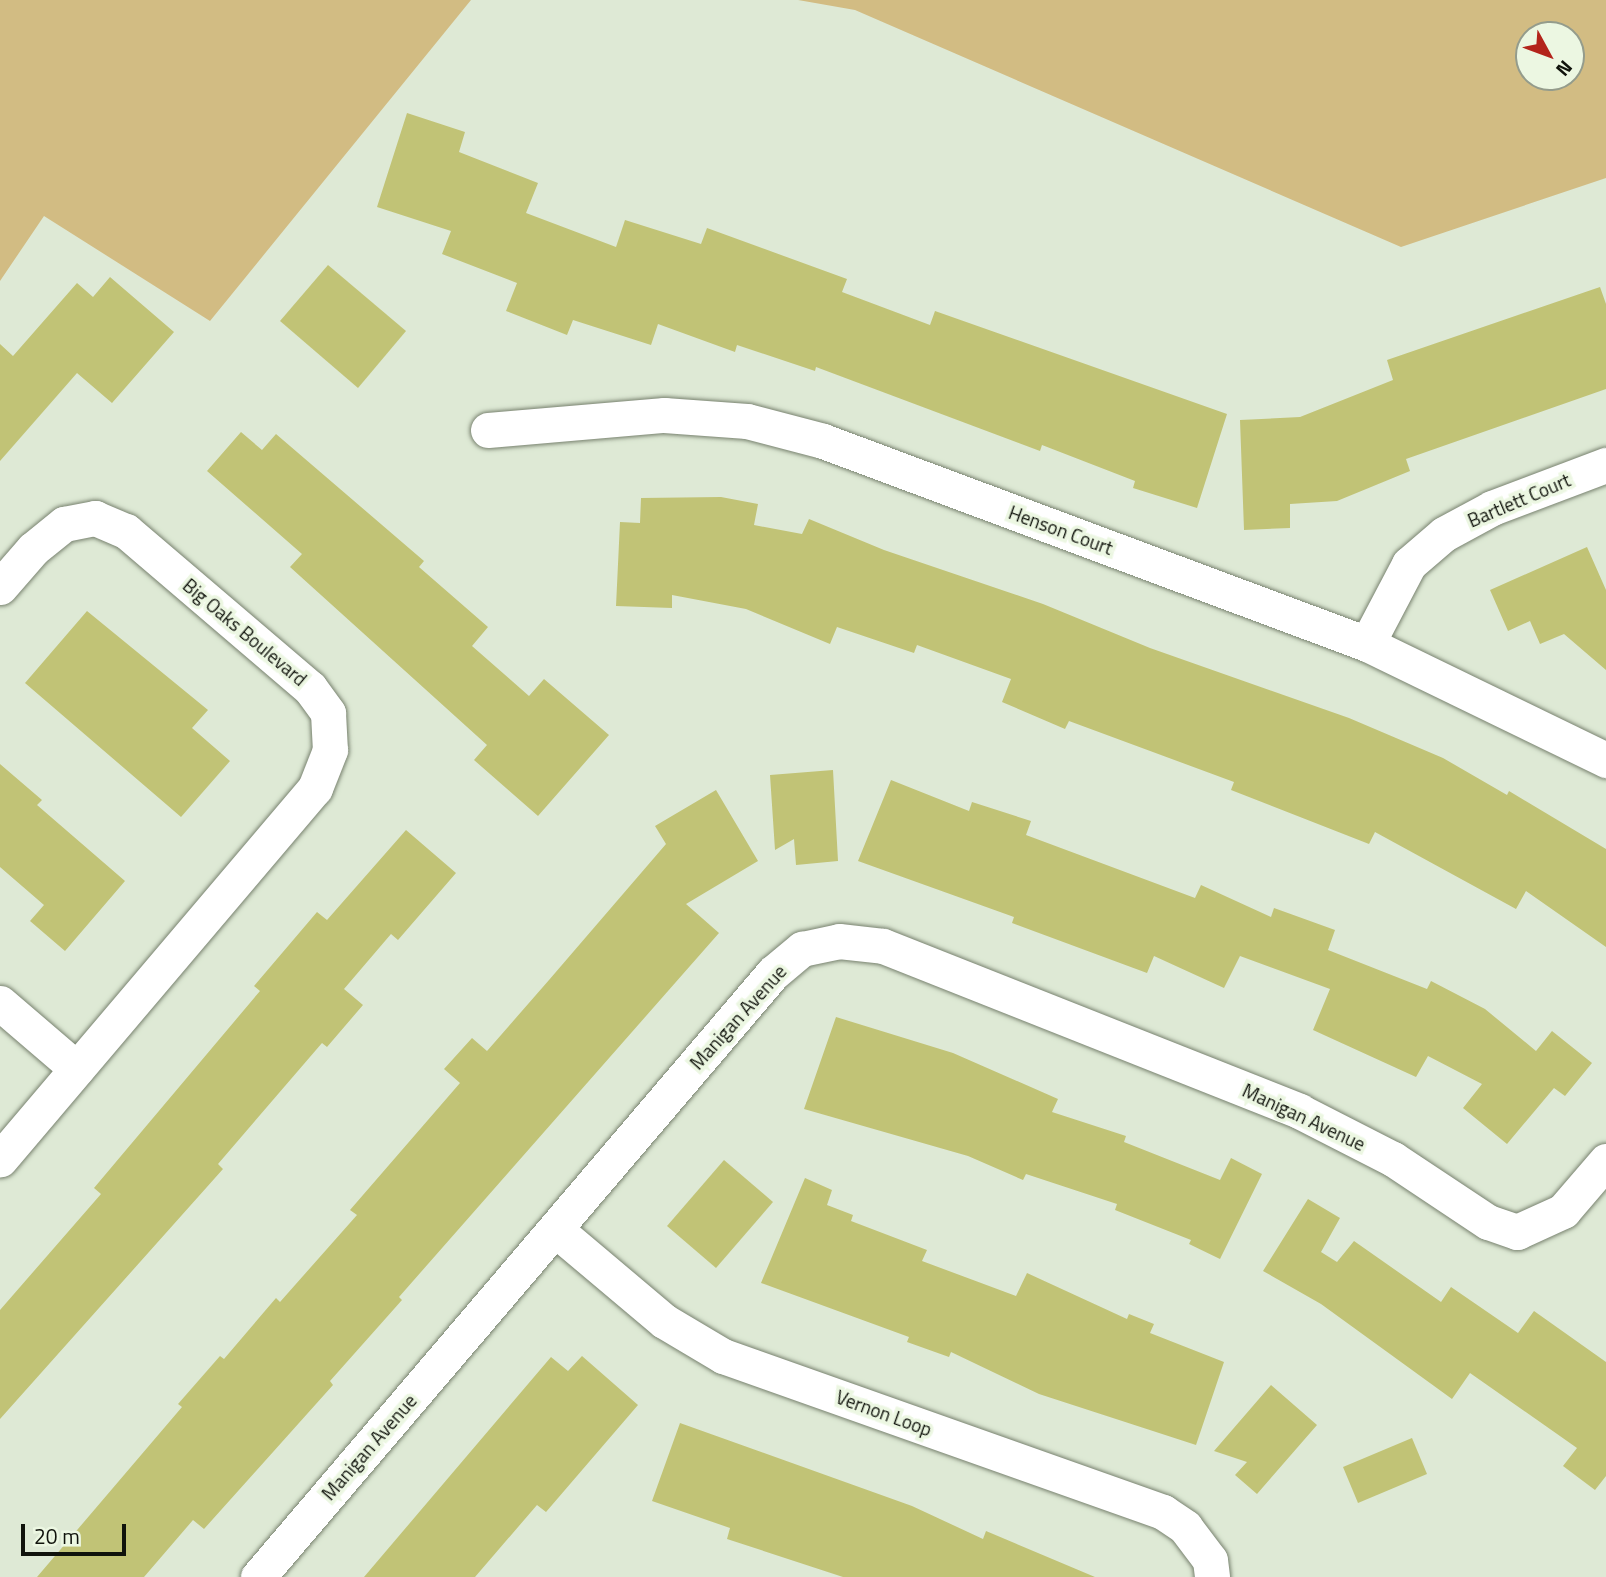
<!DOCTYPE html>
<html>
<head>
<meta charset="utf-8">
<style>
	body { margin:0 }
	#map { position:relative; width:1606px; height:1577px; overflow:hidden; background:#dee9d5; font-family:"Titillium Web",sans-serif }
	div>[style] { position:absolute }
	.green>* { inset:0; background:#d2bc83 }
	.building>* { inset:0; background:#c1c376 }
	.roads { filter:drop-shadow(0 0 2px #78826f) drop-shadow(0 0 2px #78826f) }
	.minor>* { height:35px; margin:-17.5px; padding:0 17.5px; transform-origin:17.5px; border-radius:17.5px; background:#fff }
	span { translate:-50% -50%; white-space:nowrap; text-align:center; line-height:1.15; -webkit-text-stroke:7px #ecf7e2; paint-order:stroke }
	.street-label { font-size:19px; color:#10130c }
	.north { position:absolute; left:1515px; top:21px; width:70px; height:70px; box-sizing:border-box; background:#ecf7e2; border:2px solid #949c8c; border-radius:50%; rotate:131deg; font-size:19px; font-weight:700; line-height:28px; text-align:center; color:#10130c }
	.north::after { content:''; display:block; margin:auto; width:24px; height:32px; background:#b3241b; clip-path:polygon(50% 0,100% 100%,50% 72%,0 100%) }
	.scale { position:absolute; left:21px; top:1524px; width:105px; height:32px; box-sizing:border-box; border:4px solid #10130c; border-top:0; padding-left:9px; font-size:21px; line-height:24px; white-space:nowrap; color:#10130c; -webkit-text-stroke:5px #ecf7e2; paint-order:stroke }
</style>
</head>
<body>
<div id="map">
	<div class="green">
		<i style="clip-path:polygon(0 0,471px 0,210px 321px,44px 216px,0 281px)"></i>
		<i style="clip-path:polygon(evenodd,798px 0,1606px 0,1606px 178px,1401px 247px,855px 10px,798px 0,1571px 35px,1571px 77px,1529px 77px,1529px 35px,1571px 35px)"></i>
	</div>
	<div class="building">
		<i style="clip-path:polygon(407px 113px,465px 132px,459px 152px,538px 183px,526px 213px,616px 247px,625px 220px,701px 244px,707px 228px,847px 279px,842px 292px,930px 325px,935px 311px,1227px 414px,1197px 508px,1133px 488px,1135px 481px,1042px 445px,1040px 451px,816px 367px,815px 371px,737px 345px,735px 352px,658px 324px,651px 345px,573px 320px,567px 335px,506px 311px,517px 283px,442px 254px,451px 231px,377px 207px)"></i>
		<i style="clip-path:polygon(328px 265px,406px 331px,358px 388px,280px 321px)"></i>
		<i style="clip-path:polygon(110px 277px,174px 332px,112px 403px,77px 373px,0 461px,0 344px,13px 356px,77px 283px,93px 297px)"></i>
		<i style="clip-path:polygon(1600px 287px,1606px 304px,1606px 389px,1406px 459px,1410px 471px,1337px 501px,1290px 504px,1290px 528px,1244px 530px,1240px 420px,1300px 417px,1393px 380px,1387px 360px)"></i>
		<i style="clip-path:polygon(241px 432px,262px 450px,276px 434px,424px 561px,419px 567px,488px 627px,472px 646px,529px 696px,544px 679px,609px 735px,538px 816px,474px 760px,487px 745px,290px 567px,302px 554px,207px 471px)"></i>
		<i style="clip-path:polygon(721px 497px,758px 504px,754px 525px,802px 534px,809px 519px,884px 550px,1043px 604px,1150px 648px,1349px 718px,1443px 758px,1507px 795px,1509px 791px,1606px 849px,1606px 947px,1526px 891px,1516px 909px,1375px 832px,1369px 844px,1231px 790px,1234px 782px,1069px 721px,1065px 729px,1002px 702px,1011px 679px,917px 645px,914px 653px,837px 627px,830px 644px,746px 609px,672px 595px,672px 608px,616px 606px,620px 522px,640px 523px,641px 498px)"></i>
		<i style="clip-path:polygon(1587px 547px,1606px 590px,1606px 670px,1564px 634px,1540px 644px,1530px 621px,1508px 631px,1490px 590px)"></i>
		<i style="clip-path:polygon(87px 611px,208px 710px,192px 728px,230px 761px,181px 817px,25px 683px)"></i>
		<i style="clip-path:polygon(0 764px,42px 800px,37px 805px,125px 881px,65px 951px,30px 921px,44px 905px,0 867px)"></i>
		<i style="clip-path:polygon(833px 770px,838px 861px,796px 865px,794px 839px,775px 850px,770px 775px)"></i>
		<i style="clip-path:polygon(891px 780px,969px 811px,972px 802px,1031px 821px,1026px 835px,1195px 898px,1201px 885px,1271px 917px,1274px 908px,1335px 930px,1328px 950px,1427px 989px,1431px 981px,1485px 1009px,1536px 1051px,1552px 1031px,1592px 1063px,1565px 1096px,1554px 1088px,1507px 1144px,1463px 1108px,1482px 1084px,1428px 1056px,1416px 1077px,1313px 1030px,1330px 989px,1240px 956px,1224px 988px,1154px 956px,1147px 973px,1012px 923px,1014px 917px,858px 861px)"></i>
		<i style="clip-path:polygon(716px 790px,758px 861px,686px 904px,719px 933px,399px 1297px,402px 1300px,330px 1381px,333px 1385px,204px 1529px,193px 1520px,144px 1577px,37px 1577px,182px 1407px,178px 1404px,220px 1356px,224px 1359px,276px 1298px,280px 1302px,357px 1215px,350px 1210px,460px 1083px,444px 1069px,472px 1038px,487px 1051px,549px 980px,666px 844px,655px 826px)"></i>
		<i style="clip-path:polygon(406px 830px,456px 873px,398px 940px,391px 934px,344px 989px,363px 1005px,327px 1047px,322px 1043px,218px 1164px,223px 1169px,0 1419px,0 1310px,101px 1194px,94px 1188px,260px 991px,254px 986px,317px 912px,327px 920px)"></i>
		<i style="clip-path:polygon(836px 1017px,953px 1053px,1058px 1099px,1052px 1112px,1126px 1136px,1124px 1142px,1220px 1180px,1231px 1158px,1262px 1174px,1220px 1259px,1189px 1244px,1191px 1240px,1115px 1210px,1117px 1204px,1026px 1174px,1023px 1180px,968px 1156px,804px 1109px)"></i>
		<i style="clip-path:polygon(724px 1160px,773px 1202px,716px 1268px,667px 1226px)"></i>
		<i style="clip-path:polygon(805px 1178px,832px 1190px,827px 1205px,853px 1215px,851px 1221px,927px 1250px,922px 1261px,1016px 1296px,1027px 1273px,1127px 1319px,1129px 1314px,1154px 1324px,1150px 1333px,1224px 1362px,1196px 1445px,1039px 1394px,951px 1352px,949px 1357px,907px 1342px,909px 1337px,761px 1283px)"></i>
		<i style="clip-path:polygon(1308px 1199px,1340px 1218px,1321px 1252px,1337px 1262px,1354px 1241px,1441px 1302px,1451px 1287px,1518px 1333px,1534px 1311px,1606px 1362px,1606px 1476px,1595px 1490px,1563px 1466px,1577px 1448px,1470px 1373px,1452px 1399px,1321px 1304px,1263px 1271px)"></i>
		<i style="clip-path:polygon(582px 1356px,638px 1405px,546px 1512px,537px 1505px,475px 1577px,364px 1577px,551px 1357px,568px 1371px)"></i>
		<i style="clip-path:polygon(1271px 1385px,1317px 1425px,1257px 1494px,1235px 1475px,1247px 1462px,1214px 1451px)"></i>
		<i style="clip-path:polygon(680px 1423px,912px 1506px,983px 1539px,986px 1531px,1095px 1577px,843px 1577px,727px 1539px,730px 1528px,652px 1501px)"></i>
		<i style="clip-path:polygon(1412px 1438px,1427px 1474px,1358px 1503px,1343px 1467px)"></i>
	</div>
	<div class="roads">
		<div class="minor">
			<i style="left:488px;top:430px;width:177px;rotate:-4.9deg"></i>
			<i style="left:664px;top:415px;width:83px;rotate:4.1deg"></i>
			<i style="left:747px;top:421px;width:79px;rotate:14.7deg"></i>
			<i style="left:823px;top:441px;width:581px;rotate:20.46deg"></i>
			<i style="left:1367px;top:644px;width:266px;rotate:25.9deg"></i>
			<i style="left:0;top:587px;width:50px;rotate:-49deg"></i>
			<i style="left:33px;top:549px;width:40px;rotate:-39deg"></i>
			<i style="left:64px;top:524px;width:32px;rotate:-11deg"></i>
			<i style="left:95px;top:518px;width:34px;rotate:23deg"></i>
			<i style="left:126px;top:531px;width:242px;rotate:40.5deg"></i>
			<i style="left:310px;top:688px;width:31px;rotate:54deg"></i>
			<i style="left:328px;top:713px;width:37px;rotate:87deg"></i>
			<i style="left:330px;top:750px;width:41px;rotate:111.5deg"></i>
			<i style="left:315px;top:788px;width:487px;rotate:130.3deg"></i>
			<i style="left:1367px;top:644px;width:90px;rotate:-62.3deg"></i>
			<i style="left:1409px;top:564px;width:46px;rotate:-40.6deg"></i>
			<i style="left:1444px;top:534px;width:55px;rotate:-28.4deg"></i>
			<i style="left:1492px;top:508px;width:122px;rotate:-20.7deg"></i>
			<i style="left:0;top:1003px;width:101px;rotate:40.6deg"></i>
			<i style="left:556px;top:1230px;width:141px;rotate:40.1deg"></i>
			<i style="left:664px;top:1321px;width:69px;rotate:30.7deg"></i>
			<i style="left:723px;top:1356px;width:467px;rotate:19.5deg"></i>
			<i style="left:1163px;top:1512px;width:27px;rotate:34deg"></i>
			<i style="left:1185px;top:1527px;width:41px;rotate:52.9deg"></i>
			<i style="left:1210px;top:1560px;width:17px;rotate:83deg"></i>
			<i style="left:258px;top:1577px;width:794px;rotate:-49.55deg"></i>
			<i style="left:773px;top:973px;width:38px;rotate:-40deg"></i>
			<i style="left:802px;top:949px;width:38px;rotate:-12deg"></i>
			<i style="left:839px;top:941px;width:44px;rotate:6.5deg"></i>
			<i style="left:883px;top:946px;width:448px;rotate:21.6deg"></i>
			<i style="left:1299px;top:1111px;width:106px;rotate:27.1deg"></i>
			<i style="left:1393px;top:1159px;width:114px;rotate:33.6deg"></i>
			<i style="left:1488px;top:1222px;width:31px;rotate:19deg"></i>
			<i style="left:1517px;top:1232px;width:51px;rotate:-24.5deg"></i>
			<i style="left:1563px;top:1211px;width:66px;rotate:-49.3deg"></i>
		</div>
	</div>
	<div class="street-label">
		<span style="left:1519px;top:500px;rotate:-23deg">Bartlett Court</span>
		<span style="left:1061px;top:530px;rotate:20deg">Henson Court</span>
		<span style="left:245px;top:632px;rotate:40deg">Big Oaks Boulevard</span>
		<span style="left:738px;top:1017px;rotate:-48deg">Manigan Avenue</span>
		<span style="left:1304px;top:1117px;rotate:25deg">Manigan Avenue</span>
		<span style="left:884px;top:1413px;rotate:20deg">Vernon Loop</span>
		<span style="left:369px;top:1447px;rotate:-49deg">Manigan Avenue</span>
	</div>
	<div class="north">N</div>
	<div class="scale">20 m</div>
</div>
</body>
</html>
